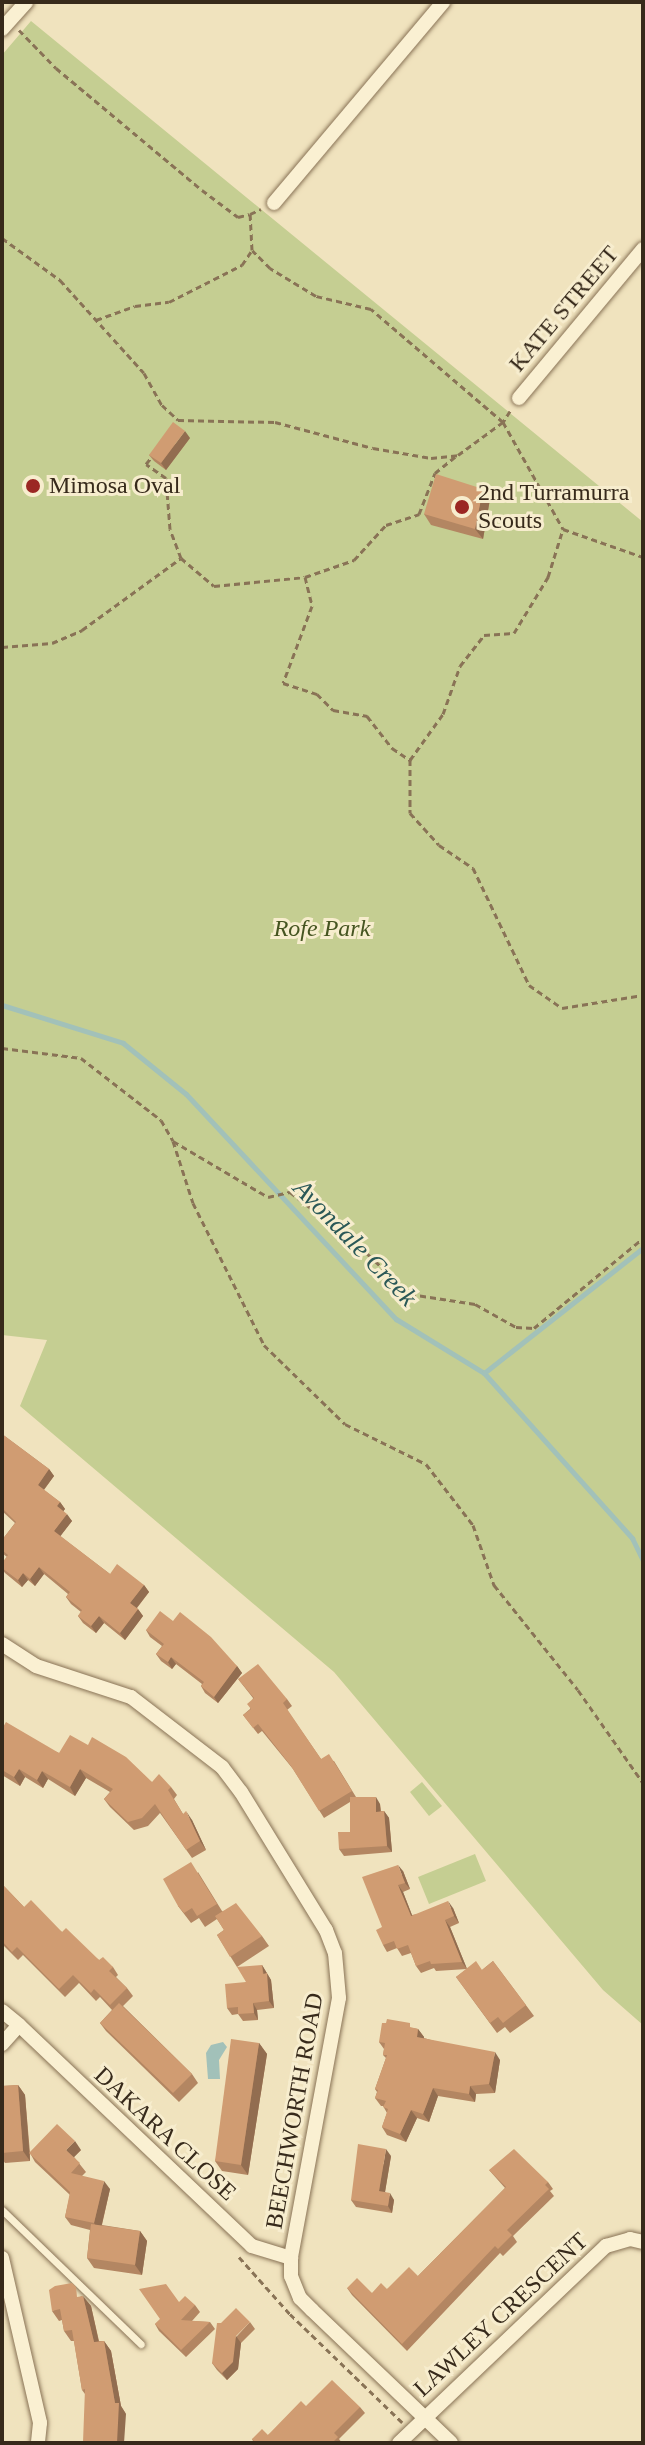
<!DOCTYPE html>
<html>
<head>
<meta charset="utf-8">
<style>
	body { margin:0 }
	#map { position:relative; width:645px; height:2445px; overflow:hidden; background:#f0e3be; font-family:Georgia,serif }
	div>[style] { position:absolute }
	.green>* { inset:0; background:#c5ce92 }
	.water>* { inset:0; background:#a2c1b9 }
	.stream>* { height:5px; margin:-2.5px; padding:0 2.5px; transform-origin:2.5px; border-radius:2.5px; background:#a2c1b9 }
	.path>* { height:3px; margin-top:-1.5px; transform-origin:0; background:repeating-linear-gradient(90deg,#897356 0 6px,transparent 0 10px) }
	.roads { filter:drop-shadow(0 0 2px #897356) drop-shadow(0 0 2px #897356) }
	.service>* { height:7px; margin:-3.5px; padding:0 3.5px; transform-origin:3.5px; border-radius:3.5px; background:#faf0d2 }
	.minor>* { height:14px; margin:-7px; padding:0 7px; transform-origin:7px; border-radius:7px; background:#faf0d2 }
	.wall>* { inset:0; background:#b38662 }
	.shaded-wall>* { inset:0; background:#926d50 }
	.building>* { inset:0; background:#d09c72 }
	.dots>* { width:22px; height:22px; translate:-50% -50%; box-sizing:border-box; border:4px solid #f7edce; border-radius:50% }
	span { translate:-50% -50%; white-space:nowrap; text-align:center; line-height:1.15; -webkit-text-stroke:6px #f7edce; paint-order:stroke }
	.street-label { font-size:24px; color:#372a1b }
	.poi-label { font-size:24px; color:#372a1b }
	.left { translate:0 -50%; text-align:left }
	.park-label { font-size:24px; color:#465521; font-style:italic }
	.water-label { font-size:26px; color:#2a5857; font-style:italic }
	.frame { position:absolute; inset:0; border:4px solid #372a1b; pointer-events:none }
</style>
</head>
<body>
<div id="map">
	<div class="green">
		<i style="clip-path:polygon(31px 21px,643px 522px,643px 2025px,603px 1990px,334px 1672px,20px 1406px,47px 1340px,2px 1335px,2px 55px)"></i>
		<i style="clip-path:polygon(422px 1782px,442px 1806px,429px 1816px,410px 1792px)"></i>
		<i style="clip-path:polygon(475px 1854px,486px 1881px,429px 1904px,418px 1877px)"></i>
	</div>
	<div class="water">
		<i style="clip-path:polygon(223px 2042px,227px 2047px,219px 2060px,220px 2079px,208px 2079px,206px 2053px,211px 2045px)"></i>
	</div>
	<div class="stream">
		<i style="left:2px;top:1005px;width:127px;rotate:17.4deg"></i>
		<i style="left:123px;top:1043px;width:81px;rotate:39deg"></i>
		<i style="left:186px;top:1094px;width:308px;rotate:47deg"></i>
		<i style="left:396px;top:1319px;width:103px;rotate:31.5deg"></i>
		<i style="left:484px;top:1373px;width:222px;rotate:48.1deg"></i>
		<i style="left:632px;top:1538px;width:25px;rotate:64deg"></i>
		<i style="left:484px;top:1373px;width:202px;rotate:-38.2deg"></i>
	</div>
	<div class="path">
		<i style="left:19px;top:30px;width:53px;rotate:45.8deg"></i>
		<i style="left:56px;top:68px;width:190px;rotate:39.9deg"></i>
		<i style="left:202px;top:190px;width:45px;rotate:36.9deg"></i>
		<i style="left:238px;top:217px;width:12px;rotate:-14deg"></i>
		<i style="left:2px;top:238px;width:72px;rotate:35.9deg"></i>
		<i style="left:60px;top:280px;width:125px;rotate:47.9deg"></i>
		<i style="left:144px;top:373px;width:37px;rotate:61deg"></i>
		<i style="left:162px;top:405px;width:22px;rotate:43deg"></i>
		<i style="left:178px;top:420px;width:97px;rotate:1.2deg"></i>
		<i style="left:275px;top:422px;width:101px;rotate:14.9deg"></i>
		<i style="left:373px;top:448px;width:59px;rotate:9.8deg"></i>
		<i style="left:431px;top:458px;width:27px;rotate:-6deg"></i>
		<i style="left:458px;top:455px;width:56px;rotate:-36.3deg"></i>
		<i style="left:503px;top:422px;width:174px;rotate:-139.4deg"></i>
		<i style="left:371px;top:309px;width:57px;rotate:-166.7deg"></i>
		<i style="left:316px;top:296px;width:54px;rotate:-148.7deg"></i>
		<i style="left:270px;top:268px;width:25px;rotate:-135deg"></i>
		<i style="left:96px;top:320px;width:41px;rotate:-19.7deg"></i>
		<i style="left:135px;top:306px;width:34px;rotate:-7deg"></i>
		<i style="left:169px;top:302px;width:82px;rotate:-26.9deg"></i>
		<i style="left:242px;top:265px;width:18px;rotate:-56deg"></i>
		<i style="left:252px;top:250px;width:36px;rotate:-93deg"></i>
		<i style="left:250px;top:214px;width:12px;rotate:-24deg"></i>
		<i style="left:510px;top:411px;width:13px;rotate:122deg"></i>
		<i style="left:503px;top:422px;width:123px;rotate:60.7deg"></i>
		<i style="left:563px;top:529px;width:85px;rotate:19.3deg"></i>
		<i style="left:181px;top:558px;width:43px;rotate:40.3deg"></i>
		<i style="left:214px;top:586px;width:91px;rotate:-5.6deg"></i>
		<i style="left:305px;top:577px;width:52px;rotate:-19.1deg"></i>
		<i style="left:354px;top:560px;width:47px;rotate:-47.6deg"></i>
		<i style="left:386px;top:525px;width:35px;rotate:-18deg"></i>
		<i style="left:419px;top:514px;width:44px;rotate:-68.7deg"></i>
		<i style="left:435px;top:473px;width:27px;rotate:-39deg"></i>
		<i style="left:305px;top:577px;width:30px;rotate:76deg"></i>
		<i style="left:312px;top:606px;width:82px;rotate:110.6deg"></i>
		<i style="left:283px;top:683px;width:36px;rotate:18deg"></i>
		<i style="left:317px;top:694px;width:23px;rotate:45deg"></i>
		<i style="left:333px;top:710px;width:35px;rotate:10deg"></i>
		<i style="left:367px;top:716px;width:41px;rotate:52deg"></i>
		<i style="left:392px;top:748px;width:22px;rotate:34deg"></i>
		<i style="left:410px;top:760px;width:53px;rotate:90deg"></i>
		<i style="left:410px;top:813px;width:43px;rotate:47.8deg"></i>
		<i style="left:439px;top:845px;width:41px;rotate:34.1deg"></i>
		<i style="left:473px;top:868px;width:130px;rotate:64.4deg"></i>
		<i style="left:529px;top:985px;width:40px;rotate:34.9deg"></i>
		<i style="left:562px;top:1008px;width:82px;rotate:-9.1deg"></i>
		<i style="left:2px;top:647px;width:50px;rotate:-4.6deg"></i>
		<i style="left:52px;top:643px;width:33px;rotate:-23deg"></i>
		<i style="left:82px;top:630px;width:122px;rotate:-36deg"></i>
		<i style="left:181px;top:558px;width:31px;rotate:-111deg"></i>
		<i style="left:170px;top:529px;width:51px;rotate:-94.5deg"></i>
		<i style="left:166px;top:478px;width:24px;rotate:-145deg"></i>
		<i style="left:146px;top:464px;width:11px;rotate:-52deg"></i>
		<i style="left:410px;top:760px;width:57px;rotate:-54.3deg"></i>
		<i style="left:443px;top:714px;width:51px;rotate:-70.5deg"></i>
		<i style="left:460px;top:666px;width:39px;rotate:-52deg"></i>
		<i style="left:484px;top:635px;width:30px;rotate:-4deg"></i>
		<i style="left:514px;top:633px;width:66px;rotate:-58.7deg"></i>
		<i style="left:548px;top:577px;width:50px;rotate:-72.6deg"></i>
		<i style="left:2px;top:1048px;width:80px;rotate:7.2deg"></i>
		<i style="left:81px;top:1058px;width:101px;rotate:37.8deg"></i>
		<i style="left:161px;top:1120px;width:24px;rotate:60deg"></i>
		<i style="left:173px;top:1141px;width:65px;rotate:72.1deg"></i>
		<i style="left:193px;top:1203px;width:159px;rotate:63.4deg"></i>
		<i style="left:264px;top:1345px;width:113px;rotate:44.3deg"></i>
		<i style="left:345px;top:1424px;width:90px;rotate:26.3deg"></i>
		<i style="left:426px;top:1464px;width:77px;rotate:52.4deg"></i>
		<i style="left:473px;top:1525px;width:64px;rotate:70.7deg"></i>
		<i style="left:494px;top:1585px;width:134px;rotate:51.3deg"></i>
		<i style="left:578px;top:1690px;width:113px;rotate:55deg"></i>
		<i style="left:173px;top:1141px;width:110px;rotate:30.5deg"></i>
		<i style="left:268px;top:1197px;width:23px;rotate:-13deg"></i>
		<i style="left:290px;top:1192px;width:79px;rotate:37.3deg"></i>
		<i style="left:353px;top:1240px;width:79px;rotate:43.5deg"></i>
		<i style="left:410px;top:1294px;width:66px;rotate:8.7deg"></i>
		<i style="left:475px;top:1304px;width:47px;rotate:29.3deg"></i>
		<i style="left:516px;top:1327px;width:18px;rotate:3deg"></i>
		<i style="left:534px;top:1328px;width:141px;rotate:-39.5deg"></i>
		<i style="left:239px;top:2257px;width:76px;rotate:48.2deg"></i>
		<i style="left:290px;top:2314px;width:156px;rotate:44deg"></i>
	</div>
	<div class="roads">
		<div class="service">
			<i style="left:2px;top:2210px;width:193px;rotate:44deg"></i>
		</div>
		<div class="minor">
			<i style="left:2px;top:29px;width:36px;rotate:-48deg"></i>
			<i style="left:274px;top:203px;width:263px;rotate:-49.9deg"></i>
			<i style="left:519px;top:398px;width:194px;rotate:-50.2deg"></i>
			<i style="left:2px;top:1644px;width:40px;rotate:32.9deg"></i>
			<i style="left:36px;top:1666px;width:100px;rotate:18.1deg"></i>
			<i style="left:131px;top:1697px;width:115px;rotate:37.6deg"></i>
			<i style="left:222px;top:1767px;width:31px;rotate:53deg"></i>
			<i style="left:241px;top:1792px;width:162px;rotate:58.4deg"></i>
			<i style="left:326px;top:1930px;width:25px;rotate:69deg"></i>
			<i style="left:335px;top:1953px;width:45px;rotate:84.9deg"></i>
			<i style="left:339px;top:1998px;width:264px;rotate:100.5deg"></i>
			<i style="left:291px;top:2258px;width:18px;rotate:90deg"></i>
			<i style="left:291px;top:2276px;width:24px;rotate:68deg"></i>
			<i style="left:300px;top:2298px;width:17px;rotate:45deg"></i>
			<i style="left:312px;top:2310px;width:192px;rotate:43.7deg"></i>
			<i style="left:2px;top:2011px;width:22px;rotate:39deg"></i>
			<i style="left:2px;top:2044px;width:25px;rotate:-48deg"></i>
			<i style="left:19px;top:2025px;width:321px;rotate:43.5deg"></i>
			<i style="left:252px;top:2246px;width:41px;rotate:17.1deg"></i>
			<i style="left:2px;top:2258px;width:169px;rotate:77deg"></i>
			<i style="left:40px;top:2423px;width:20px;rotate:96deg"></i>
			<i style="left:399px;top:2443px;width:286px;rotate:-43.6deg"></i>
			<i style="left:606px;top:2246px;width:25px;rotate:-16deg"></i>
			<i style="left:630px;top:2239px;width:13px;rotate:13deg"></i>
		</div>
	</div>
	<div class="wall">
		<i style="clip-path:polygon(190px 438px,166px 470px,154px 461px,149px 455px)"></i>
		<i style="clip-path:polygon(483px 489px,490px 499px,483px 539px,431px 525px,424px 514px)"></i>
		<i style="clip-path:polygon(2px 1434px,49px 1469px,54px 1476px,44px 1490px,60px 1502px,65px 1509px,63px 1511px,72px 1521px,60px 1536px,110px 1574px,144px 1585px,149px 1592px,137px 1608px,143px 1616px,125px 1640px,104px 1623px,96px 1633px,83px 1623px,78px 1616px,81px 1612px,71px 1604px,66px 1597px,68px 1594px,44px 1574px,35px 1586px,28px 1580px,22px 1587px,5px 1573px,2px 1569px,2px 1563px,7px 1557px,2px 1553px,2px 1540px,15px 1523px,2px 1511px)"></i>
		<i style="clip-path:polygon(173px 1621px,237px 1666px,242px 1673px,218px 1703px,205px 1693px,201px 1686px,202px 1684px,176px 1664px,172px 1669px,161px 1661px,156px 1654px,162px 1646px,150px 1637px,146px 1630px)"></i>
		<i style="clip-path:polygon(238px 1679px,287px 1699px,292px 1706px,287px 1710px,321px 1759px,334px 1761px,356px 1797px,380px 1804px,381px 1811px,384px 1811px,389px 1818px,392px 1852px,344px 1856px,339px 1849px,350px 1832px,350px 1802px,324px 1818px,293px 1769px,262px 1731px,258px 1734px,243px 1715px,250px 1709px,253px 1698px)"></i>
		<i style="clip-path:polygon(2px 1729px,59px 1753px,152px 1782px,171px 1787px,177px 1795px,174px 1799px,183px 1814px,192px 1820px,206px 1850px,192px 1858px,160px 1813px,148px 1826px,134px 1830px,110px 1807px,104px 1799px,110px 1792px,86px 1778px,75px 1796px,48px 1779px,43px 1788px,25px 1777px,20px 1786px,2px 1775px)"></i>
		<i style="clip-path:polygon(403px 1871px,410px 1889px,403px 1892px,412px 1915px,453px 1908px,459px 1923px,450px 1927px,467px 1969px,482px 1970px,493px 1961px,534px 2016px,510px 2033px,505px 2027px,497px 2033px,456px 1977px,467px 1969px,436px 1971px,434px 1968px,421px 1973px,416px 1966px,411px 1953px,402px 1956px,397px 1948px,387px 1952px,383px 1945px,382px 1927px)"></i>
		<i style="clip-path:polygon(198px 1872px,222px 1911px,262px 1936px,269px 1946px,237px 1967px,217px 1935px,224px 1930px,217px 1919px,205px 1927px,199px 1918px,191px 1923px,178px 1906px)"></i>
		<i style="clip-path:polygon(2px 1884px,24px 1907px,62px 1932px,99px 1960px,113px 1967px,118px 1975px,116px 1977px,127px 1988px,133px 1996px,123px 2006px,192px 2074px,198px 2083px,179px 2102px,106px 2031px,100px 2023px,112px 2010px,100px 1997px,96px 2001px,79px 1983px,65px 1997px,23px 1955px,18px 1960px,2px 1944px)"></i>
		<i style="clip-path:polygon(262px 1965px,271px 1980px,274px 2008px,257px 2010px,258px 2020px,243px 2021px,238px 2014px,232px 2015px,227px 2008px,246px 1982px)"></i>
		<i style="clip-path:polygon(413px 2028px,418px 2029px,424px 2037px,424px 2038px,500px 2060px,495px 2093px,476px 2094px,475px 2102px,438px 2096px,429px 2122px,417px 2118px,406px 2142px,387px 2135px,382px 2127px,387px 2113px,383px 2106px,381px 2106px,375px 2098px,377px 2092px,375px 2089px,386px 2058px,383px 2055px,384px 2049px,379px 2042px)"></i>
		<i style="clip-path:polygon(259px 2043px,267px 2054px,248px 2175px,222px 2171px,215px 2161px)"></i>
		<i style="clip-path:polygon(18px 2085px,25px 2095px,30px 2153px,81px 2150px,74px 2157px,86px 2172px,82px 2176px,110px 2189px,102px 2225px,140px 2231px,147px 2241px,142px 2275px,94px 2268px,87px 2258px,90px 2230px,71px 2225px,65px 2217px,70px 2195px,35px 2162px,30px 2153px,30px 2161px,5px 2163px,2px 2159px,2px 2086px)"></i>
		<i style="clip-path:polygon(391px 2156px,385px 2192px,394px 2200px,392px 2213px,356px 2207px,351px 2200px)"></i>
		<i style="clip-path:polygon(489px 2170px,548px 2182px,553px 2189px,550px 2191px,554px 2196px,513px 2236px,517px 2242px,503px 2256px,500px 2253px,407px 2351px,352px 2295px,347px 2288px,372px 2293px,387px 2289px,418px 2276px,505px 2188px)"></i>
		<i style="clip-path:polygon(82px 2296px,91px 2306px,99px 2341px,104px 2341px,111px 2351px,121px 2406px,126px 2414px,85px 2394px,82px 2390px,74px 2341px,71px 2341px,64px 2331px,62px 2320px,59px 2321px,52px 2311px)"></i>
		<i style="clip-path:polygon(179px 2302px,195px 2305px,200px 2312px,192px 2321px,210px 2322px,215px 2329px,186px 2357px,159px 2331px,155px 2324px)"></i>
		<i style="clip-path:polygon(250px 2322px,255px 2329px,241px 2343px,238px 2369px,227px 2380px,217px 2370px,212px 2363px)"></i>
		<i style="clip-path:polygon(306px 2406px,360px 2407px,365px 2413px,339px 2439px,342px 2443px,254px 2443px,252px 2439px,268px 2435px)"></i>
	</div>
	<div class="shaded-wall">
		<i style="clip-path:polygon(185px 431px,190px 438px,166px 470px,161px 463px)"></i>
		<i style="clip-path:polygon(483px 489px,490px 499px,483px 539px,475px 529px)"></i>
		<i style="clip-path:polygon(49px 1469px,54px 1476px,42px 1492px,38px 1485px)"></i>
		<i style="clip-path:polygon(60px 1502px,65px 1509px,62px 1513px,57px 1506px)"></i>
		<i style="clip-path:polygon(67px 1514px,72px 1521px,59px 1538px,54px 1531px)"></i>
		<i style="clip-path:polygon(39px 1567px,44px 1574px,35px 1586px,30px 1579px)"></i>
		<i style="clip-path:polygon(23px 1573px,28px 1580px,22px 1587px,18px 1580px)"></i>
		<i style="clip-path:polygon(144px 1585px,149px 1592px,135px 1610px,130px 1603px)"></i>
		<i style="clip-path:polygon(138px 1609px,143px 1616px,125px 1640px,120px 1633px)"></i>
		<i style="clip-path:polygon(99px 1616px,104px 1623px,96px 1633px,91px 1626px)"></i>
		<i style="clip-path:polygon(171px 1657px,176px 1664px,172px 1669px,168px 1662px)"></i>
		<i style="clip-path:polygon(237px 1666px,242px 1673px,218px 1703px,214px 1697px)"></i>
		<i style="clip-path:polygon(19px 1769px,25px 1777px,20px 1786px,14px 1777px)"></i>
		<i style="clip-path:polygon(80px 1769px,86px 1778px,75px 1796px,70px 1787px)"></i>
		<i style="clip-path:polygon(42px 1771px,48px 1779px,43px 1788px,37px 1780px)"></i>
		<i style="clip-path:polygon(376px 1797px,380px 1804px,381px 1818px,376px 1812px)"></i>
		<i style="clip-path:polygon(186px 1811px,192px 1820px,206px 1850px,200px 1841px)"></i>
		<i style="clip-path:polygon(384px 1811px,389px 1818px,392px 1852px,387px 1846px)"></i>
		<i style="clip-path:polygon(398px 1865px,403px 1871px,410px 1889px,405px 1883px)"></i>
		<i style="clip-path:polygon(398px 1885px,403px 1892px,415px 1923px,411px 1916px)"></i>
		<i style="clip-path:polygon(448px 1901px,453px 1908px,459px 1923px,454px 1916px)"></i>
		<i style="clip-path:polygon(445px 1920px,450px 1927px,467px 1969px,462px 1962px)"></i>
		<i style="clip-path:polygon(262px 1965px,271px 1980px,274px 2008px,269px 2001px)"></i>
		<i style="clip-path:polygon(253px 2003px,257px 2010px,258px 2020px,254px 2013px)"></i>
		<i style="clip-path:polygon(418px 2029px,424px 2037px,423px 2045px,417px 2037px)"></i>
		<i style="clip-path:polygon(259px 2043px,267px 2054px,248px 2175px,241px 2165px)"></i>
		<i style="clip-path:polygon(495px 2052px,500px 2060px,495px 2093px,489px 2084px)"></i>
		<i style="clip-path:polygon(18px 2085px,25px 2095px,30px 2161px,23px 2151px)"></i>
		<i style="clip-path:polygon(470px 2086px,476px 2094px,475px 2102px,469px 2094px)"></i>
		<i style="clip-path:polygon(433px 2088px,438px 2096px,429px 2122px,423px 2114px)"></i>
		<i style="clip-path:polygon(411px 2110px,417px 2118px,406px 2142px,400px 2134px)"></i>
		<i style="clip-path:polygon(75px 2141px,81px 2150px,72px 2159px,66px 2150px)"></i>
		<i style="clip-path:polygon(386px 2149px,391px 2156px,384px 2198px,379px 2191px)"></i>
		<i style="clip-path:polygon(104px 2181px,110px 2189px,100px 2232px,94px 2223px)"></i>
		<i style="clip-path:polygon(390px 2193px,394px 2200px,392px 2213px,388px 2206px)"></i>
		<i style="clip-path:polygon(140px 2231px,147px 2241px,142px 2275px,135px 2265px)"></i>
		<i style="clip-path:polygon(83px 2296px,91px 2306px,101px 2352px,94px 2342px)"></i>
		<i style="clip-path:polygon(236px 2336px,241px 2343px,238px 2369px,227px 2380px,222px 2373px)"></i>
		<i style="clip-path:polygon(104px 2341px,111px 2351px,121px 2406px,126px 2414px,124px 2443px,117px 2443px,115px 2403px)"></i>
	</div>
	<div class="building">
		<i style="clip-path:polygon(173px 422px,185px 431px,161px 463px,149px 455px)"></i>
		<i style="clip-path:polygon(436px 474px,483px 489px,475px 529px,424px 514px)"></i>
		<i style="clip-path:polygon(2px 1434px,49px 1469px,38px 1485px,60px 1502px,57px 1506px,67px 1514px,54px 1531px,110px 1574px,117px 1564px,144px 1585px,130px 1603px,138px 1609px,120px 1633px,99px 1616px,91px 1626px,78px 1616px,82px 1610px,66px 1597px,70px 1592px,39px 1567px,30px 1579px,23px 1573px,18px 1580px,2px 1568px,2px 1563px,8px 1555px,2px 1550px,2px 1540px,16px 1522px,2px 1508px)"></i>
		<i style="clip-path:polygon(160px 1611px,173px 1621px,180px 1612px,211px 1637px,237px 1666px,214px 1697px,201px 1686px,204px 1682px,171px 1657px,168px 1662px,156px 1654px,164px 1644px,146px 1630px)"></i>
		<i style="clip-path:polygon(258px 1664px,287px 1699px,283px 1703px,321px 1759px,329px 1754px,352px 1791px,319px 1811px,291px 1766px,258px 1724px,253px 1728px,243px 1715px,251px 1709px,247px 1704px,254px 1698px,238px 1679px)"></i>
		<i style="clip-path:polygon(6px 1722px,59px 1753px,70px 1735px,88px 1745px,92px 1737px,126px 1757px,152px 1782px,159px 1774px,171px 1787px,168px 1790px,183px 1814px,186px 1811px,200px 1841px,186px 1850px,155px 1804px,142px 1818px,128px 1822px,104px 1799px,113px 1789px,80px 1769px,70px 1787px,42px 1771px,37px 1780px,19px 1769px,14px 1777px,2px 1770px,2px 1729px)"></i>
		<i style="clip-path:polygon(350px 1797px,376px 1797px,376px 1812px,384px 1811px,387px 1846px,339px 1849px,338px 1832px,350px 1832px)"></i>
		<i style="clip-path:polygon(191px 1862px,217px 1904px,197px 1916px,192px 1908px,184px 1913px,178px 1906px,163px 1879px)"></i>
		<i style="clip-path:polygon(398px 1865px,405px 1883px,398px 1885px,411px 1916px,448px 1901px,454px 1916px,445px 1920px,462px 1962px,431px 1964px,430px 1961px,416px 1966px,408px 1945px,397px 1949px,394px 1941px,383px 1945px,376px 1930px,382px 1927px,362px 1877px)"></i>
		<i style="clip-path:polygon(2px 1884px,24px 1907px,31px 1900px,62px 1932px,66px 1928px,99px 1960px,103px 1957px,113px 1967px,109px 1971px,127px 1988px,110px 2005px,94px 1989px,91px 1993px,73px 1975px,59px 1989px,17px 1947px,12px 1952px,2px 1941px)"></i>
		<i style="clip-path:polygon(236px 1903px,262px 1936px,230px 1957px,217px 1935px,224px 1930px,215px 1916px)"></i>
		<i style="clip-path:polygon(476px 1961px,482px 1970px,493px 1961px,526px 2005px,503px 2023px,498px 2017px,490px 2023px,456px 1977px)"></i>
		<i style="clip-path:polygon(262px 1965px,263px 1974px,267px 1973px,269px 2001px,253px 2003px,254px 2013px,238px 2014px,238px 2007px,227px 2008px,225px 1984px,246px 1982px,237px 1967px)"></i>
		<i style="clip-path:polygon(119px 2003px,192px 2074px,173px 2093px,100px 2023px)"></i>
		<i style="clip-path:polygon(387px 2019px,410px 2023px,410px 2027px,418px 2029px,417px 2037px,495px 2052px,489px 2084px,470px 2086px,469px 2094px,433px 2088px,423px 2114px,411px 2110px,400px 2134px,382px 2127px,388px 2109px,383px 2107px,386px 2101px,375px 2098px,378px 2090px,375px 2089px,387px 2055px,383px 2055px,385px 2043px,379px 2042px,382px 2023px,386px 2023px)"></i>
		<i style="clip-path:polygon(231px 2039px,259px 2043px,241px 2165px,215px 2161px)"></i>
		<i style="clip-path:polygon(18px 2085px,23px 2151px,2px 2153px,2px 2086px)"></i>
		<i style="clip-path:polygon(57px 2124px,75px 2141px,66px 2150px,80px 2163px,71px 2173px,104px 2181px,94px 2223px,65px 2217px,70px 2192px,29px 2153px)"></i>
		<i style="clip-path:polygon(358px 2144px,386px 2149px,379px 2191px,390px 2193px,388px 2206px,351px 2200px)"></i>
		<i style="clip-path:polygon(514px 2149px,548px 2182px,545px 2185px,549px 2189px,507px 2230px,512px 2235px,498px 2249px,495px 2246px,402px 2344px,347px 2288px,357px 2278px,372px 2293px,381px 2283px,387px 2289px,409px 2267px,418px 2276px,506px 2187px,489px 2170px)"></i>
		<i style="clip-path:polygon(91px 2224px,140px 2231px,135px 2265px,87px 2258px)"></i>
		<i style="clip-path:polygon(72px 2283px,76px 2287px,77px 2297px,83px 2296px,94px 2342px,104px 2341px,115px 2403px,119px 2403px,117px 2443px,83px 2442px,85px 2389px,82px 2390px,72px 2330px,64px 2331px,60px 2309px,52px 2311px,49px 2290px,55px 2286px)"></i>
		<i style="clip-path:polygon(166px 2284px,179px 2302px,185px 2296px,195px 2305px,181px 2320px,210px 2322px,181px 2350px,155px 2324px,160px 2319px,139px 2289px)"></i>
		<i style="clip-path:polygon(236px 2308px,250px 2322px,236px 2336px,233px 2362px,222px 2373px,212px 2363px,217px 2323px,221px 2323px)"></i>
		<i style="clip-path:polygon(332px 2380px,360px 2407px,334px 2433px,338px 2437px,332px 2443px,321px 2443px,319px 2441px,316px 2443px,256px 2443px,252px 2439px,262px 2429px,268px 2435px,301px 2401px,306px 2406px)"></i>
	</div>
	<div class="dots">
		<i style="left:33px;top:486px;background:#9b2723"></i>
		<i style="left:462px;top:507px;background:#9b2723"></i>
	</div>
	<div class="street-label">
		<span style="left:564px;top:309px;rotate:-50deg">KATE STREET</span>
		<span style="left:295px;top:2111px;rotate:-80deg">BEECHWORTH ROAD</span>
		<span style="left:165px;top:2134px;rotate:43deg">DAKARA CLOSE</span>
		<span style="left:501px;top:2315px;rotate:-43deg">LAWLEY CRESCENT</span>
	</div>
	<div class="poi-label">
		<span class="left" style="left:49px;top:486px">Mimosa Oval</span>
		<span class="left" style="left:478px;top:507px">2nd Turramurra<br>Scouts</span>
	</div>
	<div class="park-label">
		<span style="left:322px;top:929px">Rofe Park</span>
	</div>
	<div class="water-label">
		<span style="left:355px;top:1243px;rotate:46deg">Avondale Creek</span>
	</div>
	<div class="frame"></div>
</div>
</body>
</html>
